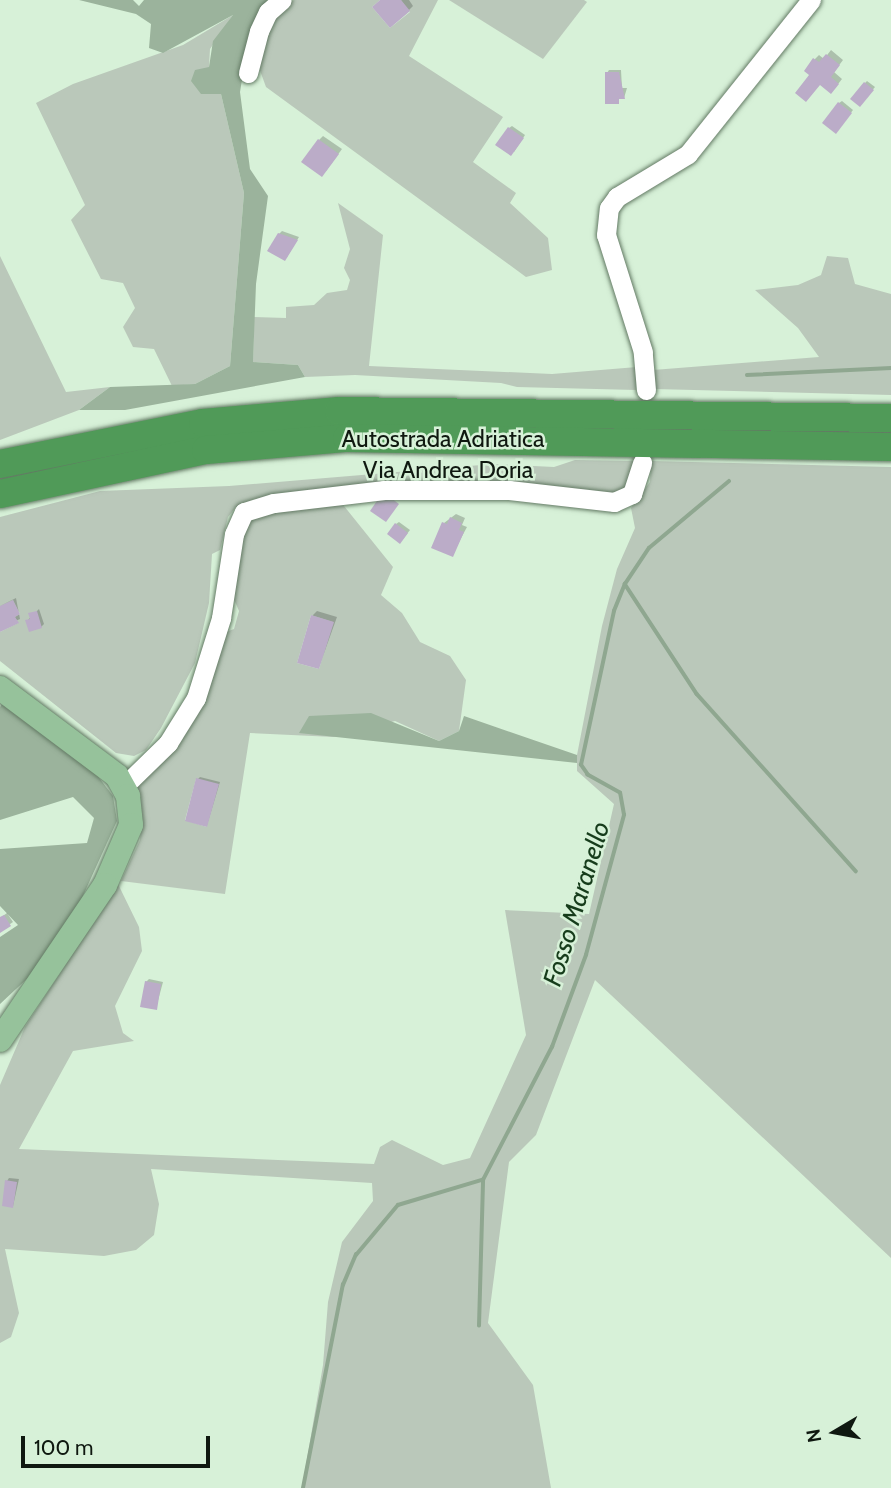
<!DOCTYPE html>
<html>
<head>
<meta charset="utf-8">
<style>
	body { margin:0 }
	#map { position:relative; width:891px; height:1488px; overflow:hidden; background:#d7f1d8; font-family:Cabin,sans-serif }
	div>[style] { position:absolute }
	.green>* { inset:0; background:#bac8ba }
	.forest>* { inset:0; background:#9bb39c }
	.shadow>* { inset:0; background:#0003 }
	.stream>* { height:3.5px; margin:-1.75px; padding:0 1.75px; transform-origin:1.75px; border-radius:1.75px; background:#8fa790 }
	.building>* { inset:0; background:#bbacc8 }
	.roads { filter:drop-shadow(0 0 2px #637a64) drop-shadow(0 0 2px #637a64) }
	.minor>* { height:19px; margin:-9.5px; padding:0 9.5px; transform-origin:9.5px; border-radius:9.5px; background:#fff }
	.major>* { height:24px; margin:-12px; padding:0 12px; transform-origin:12px; border-radius:12px; background:#96c29b }
	.highway>* { height:28px; margin:-14px; padding:0 14px; transform-origin:14px; border-radius:14px; background:#509a58 }
	span { translate:-50% -50%; white-space:nowrap; text-align:center; line-height:1.15; -webkit-text-stroke:5px #d7f1d8; paint-order:stroke }
	.street-label { font-size:24px; color:#0f1810 }
	.water-label { font-size:26px; color:#163c1b; font-style:italic }
	.north { position:absolute; left:800px; top:1397px; width:70px; height:70px; -webkit-text-stroke:5px #d7f1d8; paint-order:stroke; rotate:260deg; font-size:19px; font-weight:700; line-height:28px; text-align:center; color:#0f1810 }
	.north::after { content:''; display:block; margin:auto; width:24px; height:32px; background:#0f1810; clip-path:polygon(50% 0,100% 100%,50% 72%,0 100%) }
	.scale { position:absolute; left:21px; top:1436px; width:189px; height:32px; box-sizing:border-box; border:4px solid #0f1810; border-top:0; padding-left:9px; font-size:21px; line-height:24px; white-space:nowrap; color:#0f1810; -webkit-text-stroke:5px #d7f1d8; paint-order:stroke }
</style>
</head>
<body>
<div id="map">
	<div class="green">
		<i style="clip-path:polygon(294px 0,380px 0,372px 7px,390px 28px,410px 12px,401px 0,438px 0,409px 56px,503px 117px,473px 162px,516px 193px,510px 203px,548px 238px,552px 270px,526px 277px,266px 87px,258px 65px,264px 34px,284px 6px)"></i>
		<i style="clip-path:polygon(449px 0,584px 0,587px 2px,543px 59px)"></i>
		<i style="clip-path:polygon(233px 15px,210px 49px,209px 67px,212px 93px,221px 94px,244px 193px,230px 366px,195px 384px,172px 386px,154px 349px,133px 347px,123px 327px,135px 308px,123px 283px,101px 279px,71px 220px,85px 205px,36px 103px,73px 84px,183px 45px)"></i>
		<i style="clip-path:polygon(338px 203px,383px 235px,369px 366px,552px 374px,637px 367px,636px 390px,517px 387px,501px 383px,355px 375px,305px 377px,298px 365px,253px 362px,254px 317px,286px 318px,286px 307px,314px 305px,327px 293px,347px 290px,350px 280px,344px 268px,350px 249px)"></i>
		<i style="clip-path:polygon(0 256px,66px 392px,110px 387px,79px 410px,0 440px)"></i>
		<i style="clip-path:polygon(827px 256px,848px 258px,855px 284px,891px 294px,891px 395px,654px 389px,653px 370px,819px 357px,798px 328px,755px 290px,798px 285px,821px 275px)"></i>
		<i style="clip-path:polygon(575px 460px,636px 461px,630px 485px,611px 495px,382px 486px,254px 499px,236px 507px,228px 517px,220px 550px,212px 554px,209px 603px,195px 663px,161px 728px,146px 750px,134px 756px,116px 753px,0 661px,0 632px,18px 623px,15px 617px,20px 614px,13px 600px,0 606px,0 517px,100px 491px,229px 486px,493px 464px,554px 467px)"></i>
		<i style="clip-path:polygon(651px 461px,891px 467px,891px 1258px,595px 980px,536px 1135px,509px 1162px,488px 1323px,533px 1385px,551px 1488px,302px 1488px,323px 1365px,328px 1302px,342px 1242px,373px 1201px,372px 1183px,151px 1169px,159px 1204px,154px 1235px,136px 1250px,104px 1256px,5px 1249px,19px 1313px,11px 1337px,0 1343px,0 1085px,25px 1027px,118px 884px,139px 927px,142px 951px,115px 1006px,123px 1033px,134px 1041px,73px 1051px,19px 1149px,374px 1164px,380px 1147px,392px 1140px,443px 1165px,470px 1158px,526px 1035px,505px 910px,589px 914px,614px 804px,577px 771px,577px 755px,602px 626px,617px 569px,635px 528px,631px 508px,650px 482px)"></i>
		<i style="clip-path:polygon(evenodd,340px 501px,393px 567px,381px 595px,402px 613px,420px 642px,450px 656px,466px 680px,459px 731px,439px 741px,395px 721px,334px 737px,250px 733px,225px 894px,121px 881px,140px 840px,142px 817px,136px 789px,174px 750px,223px 633px,234px 629px,239px 611px,233px 597px,243px 534px,252px 516px,340px 501px,311px 615px,333px 622px,319px 669px,297px 663px,311px 615px,340px 501px,196px 779px,207px 827px,185px 820px,196px 779px)"></i>
	</div>
	<div class="forest">
		<i style="clip-path:polygon(79px 0,133px 0,139px 6px,144px 0,273px 0,245px 61px,240px 92px,250px 169px,268px 196px,256px 284px,253px 362px,298px 365px,305px 377px,125px 410px,79px 410px,110px 387px,195px 384px,230px 366px,244px 193px,221px 94px,201px 94px,191px 81px,195px 70px,209px 67px,213px 41px,233px 15px,163px 53px,149px 48px,151px 24px,136px 14px)"></i>
		<i style="clip-path:polygon(4px 701px,84px 758px,113px 796px,117px 821px,71px 922px,31px 975px,0 1004px,0 937px,18px 925px,0 906px,0 849px,87px 843px,94px 818px,73px 797px,0 820px,0 707px)"></i>
		<i style="clip-path:polygon(371px 713px,439px 741px,459px 731px,464px 716px,577px 755px,577px 763px,299px 733px,309px 716px)"></i>
	</div>
	<div class="shadow">
		<i style="clip-path:polygon(382px 0,409px 0,413px 6px,409px 10px)"></i>
		<i style="clip-path:polygon(831px 50px,843px 60px,834px 72px,842px 79px,835px 88px,811px 74px,815px 59px,819px 55px,824px 59px)"></i>
		<i style="clip-path:polygon(609px 70px,621px 70px,622px 88px,627px 88px,624px 98px,607px 73px)"></i>
		<i style="clip-path:polygon(867px 81px,875px 87px,860px 105px,865px 83px)"></i>
		<i style="clip-path:polygon(842px 101px,853px 110px,838px 129px,839px 103px)"></i>
		<i style="clip-path:polygon(512px 126px,525px 135px,514px 152px,509px 128px)"></i>
		<i style="clip-path:polygon(323px 136px,342px 149px,326px 171px,319px 140px)"></i>
		<i style="clip-path:polygon(282px 231px,299px 237px,287px 257px,279px 234px)"></i>
		<i style="clip-path:polygon(456px 514px,465px 518px,462px 525px,467px 527px,452px 555px,444px 523px)"></i>
		<i style="clip-path:polygon(399px 522px,410px 530px,403px 539px,396px 524px)"></i>
		<i style="clip-path:polygon(16px 598px,20px 619px,0 628px,0 606px)"></i>
		<i style="clip-path:polygon(39px 609px,44px 624px,41px 627px,27px 621px)"></i>
		<i style="clip-path:polygon(317px 611px,337px 617px,319px 667px,312px 616px)"></i>
		<i style="clip-path:polygon(200px 777px,220px 782px,207px 825px,198px 779px)"></i>
		<i style="clip-path:polygon(7px 913px,13px 922px,0 931px,0 918px)"></i>
		<i style="clip-path:polygon(149px 979px,163px 982px,156px 1008px,146px 982px)"></i>
		<i style="clip-path:polygon(9px 1178px,19px 1179px,13px 1206px,7px 1181px)"></i>
	</div>
	<div class="stream">
		<i style="left:747px;top:375px;width:144px;rotate:-2.8deg"></i>
		<i style="left:625px;top:584px;width:131px;rotate:56.8deg"></i>
		<i style="left:697px;top:694px;width:238px;rotate:48.1deg"></i>
		<i style="left:479px;top:1326px;width:146px;rotate:-88.4deg"></i>
		<i style="left:483px;top:1180px;width:150px;rotate:-62.6deg"></i>
		<i style="left:552px;top:1047px;width:98px;rotate:-69.7deg"></i>
		<i style="left:586px;top:955px;width:145px;rotate:-74.8deg"></i>
		<i style="left:624px;top:815px;width:22px;rotate:-100deg"></i>
		<i style="left:620px;top:793px;width:37px;rotate:-151deg"></i>
		<i style="left:588px;top:775px;width:12px;rotate:-125deg"></i>
		<i style="left:581px;top:765px;width:157px;rotate:-77.9deg"></i>
		<i style="left:614px;top:611px;width:29px;rotate:-68deg"></i>
		<i style="left:625px;top:584px;width:43px;rotate:-56.3deg"></i>
		<i style="left:649px;top:548px;width:104px;rotate:-39.9deg"></i>
		<i style="left:303px;top:1488px;width:207px;rotate:-78.9deg"></i>
		<i style="left:343px;top:1285px;width:33px;rotate:-67deg"></i>
		<i style="left:356px;top:1255px;width:65px;rotate:-50deg"></i>
		<i style="left:398px;top:1205px;width:88px;rotate:-16.6deg"></i>
	</div>
	<div class="building">
		<i style="clip-path:polygon(380px 0,401px 0,410px 11px,390px 28px,372px 7px)"></i>
		<i style="clip-path:polygon(826px 54px,840px 65px,831px 77px,839px 84px,831px 94px,820px 85px,806px 102px,795px 93px,809px 75px,804px 71px,813px 58px,819px 62px)"></i>
		<i style="clip-path:polygon(605px 72px,619px 72px,625px 99px,619px 99px,619px 104px,605px 104px)"></i>
		<i style="clip-path:polygon(864px 82px,874px 90px,860px 107px,850px 99px)"></i>
		<i style="clip-path:polygon(838px 102px,852px 113px,836px 134px,822px 123px)"></i>
		<i style="clip-path:polygon(508px 127px,524px 138px,511px 156px,495px 145px)"></i>
		<i style="clip-path:polygon(318px 139px,339px 154px,322px 177px,301px 162px)"></i>
		<i style="clip-path:polygon(278px 233px,298px 240px,285px 261px,267px 251px)"></i>
		<i style="clip-path:polygon(383px 492px,399px 504px,386px 522px,370px 511px)"></i>
		<i style="clip-path:polygon(450px 517px,462px 523px,459px 530px,464px 532px,453px 557px,431px 548px,442px 522px,447px 524px)"></i>
		<i style="clip-path:polygon(395px 523px,408px 533px,400px 544px,387px 534px)"></i>
		<i style="clip-path:polygon(13px 600px,20px 614px,15px 617px,19px 623px,0 632px,0 606px)"></i>
		<i style="clip-path:polygon(37px 611px,42px 628px,29px 632px,25px 620px,30px 619px,28px 613px)"></i>
		<i style="clip-path:polygon(311px 615px,334px 622px,319px 669px,297px 663px)"></i>
		<i style="clip-path:polygon(196px 778px,219px 784px,207px 827px,185px 821px)"></i>
		<i style="clip-path:polygon(4px 915px,11px 926px,0 933px,0 917px)"></i>
		<i style="clip-path:polygon(145px 981px,161px 984px,157px 1010px,140px 1007px)"></i>
		<i style="clip-path:polygon(5px 1180px,17px 1182px,13px 1208px,2px 1206px)"></i>
	</div>
	<div class="roads">
		<div class="minor">
			<i style="left:248px;top:73px;width:43px;rotate:-75.3deg"></i>
			<i style="left:259px;top:31px;width:21px;rotate:-65deg"></i>
			<i style="left:268px;top:12px;width:18px;rotate:-41deg"></i>
			<i style="left:646px;top:390px;width:38px;rotate:-95deg"></i>
			<i style="left:643px;top:352px;width:123px;rotate:-107.5deg"></i>
			<i style="left:606px;top:235px;width:27px;rotate:-84deg"></i>
			<i style="left:609px;top:208px;width:14px;rotate:-54deg"></i>
			<i style="left:617px;top:197px;width:83px;rotate:-31.2deg"></i>
			<i style="left:688px;top:154px;width:197px;rotate:-51.4deg"></i>
			<i style="left:124px;top:786px;width:62px;rotate:-44.3deg"></i>
			<i style="left:168px;top:743px;width:53px;rotate:-58.1deg"></i>
			<i style="left:196px;top:698px;width:84px;rotate:-72.6deg"></i>
			<i style="left:221px;top:618px;width:85px;rotate:-81.2deg"></i>
			<i style="left:234px;top:534px;width:24px;rotate:-66deg"></i>
			<i style="left:244px;top:512px;width:31px;rotate:-17deg"></i>
			<i style="left:274px;top:503px;width:111px;rotate:-6.7deg"></i>
			<i style="left:384px;top:490px;width:125px"></i>
			<i style="left:509px;top:490px;width:106px;rotate:6.5deg"></i>
			<i style="left:614px;top:502px;width:20px;rotate:-24deg"></i>
			<i style="left:632px;top:494px;width:33px;rotate:-72deg"></i>
		</div>
		<div class="major">
			<i style="left:0;top:688px;width:146px;rotate:36.9deg"></i>
			<i style="left:117px;top:776px;width:23px;rotate:61deg"></i>
			<i style="left:128px;top:796px;width:29px;rotate:84deg"></i>
			<i style="left:131px;top:825px;width:65px;rotate:113.4deg"></i>
			<i style="left:105px;top:885px;width:187px;rotate:124.1deg"></i>
		</div>
		<div class="highway">
			<i style="left:0;top:464px;width:207px;rotate:-11.4deg"></i>
			<i style="left:203px;top:423px;width:137px;rotate:-5deg"></i>
			<i style="left:339px;top:411px;width:552px;rotate:0.73deg"></i>
			<i style="left:0;top:494px;width:211px;rotate:-12.1deg"></i>
			<i style="left:206px;top:450px;width:142px;rotate:-4.9deg"></i>
			<i style="left:347px;top:438px;width:544px;rotate:0.95deg"></i>
		</div>
	</div>
	<div class="street-label">
		<span style="left:443px;top:439px">Autostrada Adriatica</span>
		<span style="left:448px;top:470px">Via Andrea Doria</span>
	</div>
	<div class="water-label">
		<span style="left:577px;top:904px;rotate:-73deg">Fosso Maranello</span>
	</div>
	<div class="north">N</div>
	<div class="scale">100 m</div>
</div>
</body>
</html>
